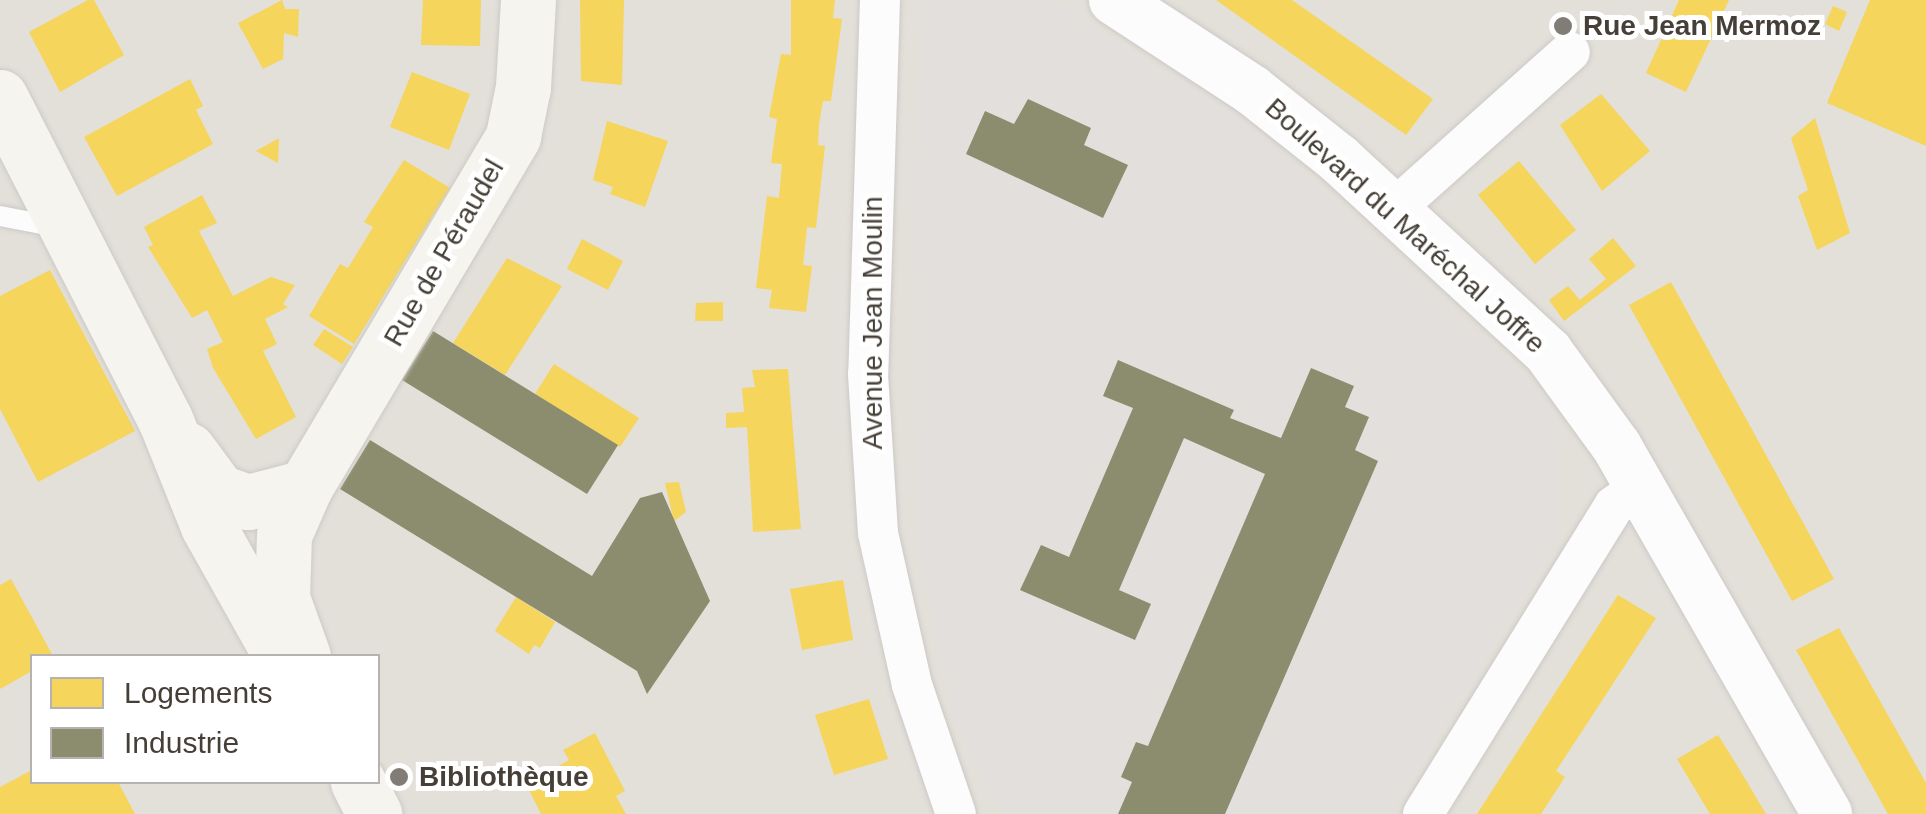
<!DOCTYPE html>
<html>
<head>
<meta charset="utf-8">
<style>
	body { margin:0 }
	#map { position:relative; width:1926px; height:814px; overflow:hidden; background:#f0eeeb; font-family:Arial,sans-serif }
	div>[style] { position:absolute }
	.residential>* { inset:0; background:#e3dfd9 }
	.industrial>* { inset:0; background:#e3dfdc }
	.homes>* { inset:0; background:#f6d55c }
	.industry>* { inset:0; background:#8c8c6e }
	.roads { filter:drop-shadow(0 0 2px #cccac7) drop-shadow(0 0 2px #cccac7) }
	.service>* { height:20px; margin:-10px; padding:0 10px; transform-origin:10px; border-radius:10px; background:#fdfcfc }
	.minor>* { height:40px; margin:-20px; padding:0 20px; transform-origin:20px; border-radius:20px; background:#fdfcfc }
	.tertiary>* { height:50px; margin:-25px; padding:0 25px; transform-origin:25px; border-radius:25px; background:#fdfcfc }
	.secondary>* { height:55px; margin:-27.5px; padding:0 27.5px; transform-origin:27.5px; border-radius:27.5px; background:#f6f4ef }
	.dots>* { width:28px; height:28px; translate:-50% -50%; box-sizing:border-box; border:5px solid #fff; border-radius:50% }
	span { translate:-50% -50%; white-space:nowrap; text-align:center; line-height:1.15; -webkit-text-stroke:10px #fff; paint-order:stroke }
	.poi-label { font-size:28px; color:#453f37; font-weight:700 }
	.left { translate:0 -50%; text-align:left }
	.street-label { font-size:28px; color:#453f37 }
	.legend { position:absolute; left:30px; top:654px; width:350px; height:130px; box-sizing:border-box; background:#fff; border:2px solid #b5b2af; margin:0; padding:12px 18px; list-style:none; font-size:30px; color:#453f37 }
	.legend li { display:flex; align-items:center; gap:20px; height:50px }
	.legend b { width:50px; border:2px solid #b5b2af }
</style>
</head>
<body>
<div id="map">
	<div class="residential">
		<i style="clip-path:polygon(evenodd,0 0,1926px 0,1926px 814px,0 814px,0 0,32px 656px,378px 656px,378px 782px,32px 782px,32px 656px)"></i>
	</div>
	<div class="industrial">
		<i style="clip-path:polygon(928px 0,1051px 0,1249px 121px,1551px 400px,1560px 535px,1392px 814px,1002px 814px,954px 721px,916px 541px,912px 167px)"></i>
	</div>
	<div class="homes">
		<i style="clip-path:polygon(88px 0,94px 0,124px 55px,60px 92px,29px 32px)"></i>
		<i style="clip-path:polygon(282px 0,285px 9px,299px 9px,298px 37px,284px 33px,283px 59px,263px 69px,238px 23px)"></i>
		<i style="clip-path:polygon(423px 0,481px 0,480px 46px,421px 45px)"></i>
		<i style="clip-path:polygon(580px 0,624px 0,622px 85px,581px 81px)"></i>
		<i style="clip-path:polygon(791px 0,835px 0,833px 18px,842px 19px,831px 101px,823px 101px,819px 124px,818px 145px,825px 146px,816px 228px,807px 227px,803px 265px,812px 266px,806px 312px,769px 308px,772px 290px,756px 288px,767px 196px,779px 198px,782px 164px,771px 163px,777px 119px,769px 117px,781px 54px,791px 55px)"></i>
		<i style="clip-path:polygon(1216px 0,1292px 0,1433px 99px,1406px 135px)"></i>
		<i style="clip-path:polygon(1679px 0,1729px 0,1686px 92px,1646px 73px)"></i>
		<i style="clip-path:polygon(1870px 0,1926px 0,1926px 146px,1827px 103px)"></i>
		<i style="clip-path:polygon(1833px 6px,1847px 12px,1839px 31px,1825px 24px)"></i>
		<i style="clip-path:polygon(412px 72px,470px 94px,449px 150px,390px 127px)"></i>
		<i style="clip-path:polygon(190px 79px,203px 106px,196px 110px,213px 144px,117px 196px,84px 137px)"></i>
		<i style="clip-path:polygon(1601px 94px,1650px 151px,1602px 191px,1560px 125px)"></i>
		<i style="clip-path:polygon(1815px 118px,1850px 233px,1817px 250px,1798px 196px,1808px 190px,1791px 138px)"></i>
		<i style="clip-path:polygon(607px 121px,668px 141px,645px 207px,610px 194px,613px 187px,593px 180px)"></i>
		<i style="clip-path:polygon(279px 138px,278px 163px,256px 151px)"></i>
		<i style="clip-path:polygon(404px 160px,450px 188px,354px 344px,309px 316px,340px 264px,348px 268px,373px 227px,364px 222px)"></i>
		<i style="clip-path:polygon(1519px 161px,1576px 230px,1535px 264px,1478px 195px)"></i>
		<i style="clip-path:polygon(202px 195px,217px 223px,199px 231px,233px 296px,271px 277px,295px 285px,283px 304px,288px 307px,265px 319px,277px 344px,263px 351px,296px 417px,256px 439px,213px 368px,207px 349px,223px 342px,207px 310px,192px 318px,148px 247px,153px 245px,144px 227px)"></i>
		<i style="clip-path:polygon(1613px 238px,1636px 266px,1564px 321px,1549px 300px,1568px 286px,1580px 300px,1606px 279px,1589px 259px)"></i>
		<i style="clip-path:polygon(582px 239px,623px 261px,608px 290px,567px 269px)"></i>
		<i style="clip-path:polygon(507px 258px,562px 286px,505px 375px,453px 343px)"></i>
		<i style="clip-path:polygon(50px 270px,135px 431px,38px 482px,0 409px,0 296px)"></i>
		<i style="clip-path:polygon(1671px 282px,1834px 579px,1792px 601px,1629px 305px)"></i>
		<i style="clip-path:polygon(723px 302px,723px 321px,695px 321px,696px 303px)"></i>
		<i style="clip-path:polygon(324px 329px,353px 347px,342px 364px,313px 345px)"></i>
		<i style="clip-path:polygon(554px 364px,639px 418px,620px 447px,535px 394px)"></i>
		<i style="clip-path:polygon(788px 369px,801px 529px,753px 532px,747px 427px,726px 428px,726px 413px,744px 412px,742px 388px,755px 387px,752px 370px)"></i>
		<i style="clip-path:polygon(679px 482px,686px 512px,674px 521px,665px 483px)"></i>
		<i style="clip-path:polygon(11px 579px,53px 656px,32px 656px,32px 671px,0 689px,0 585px)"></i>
		<i style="clip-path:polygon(843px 580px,853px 640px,802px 650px,790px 589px)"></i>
		<i style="clip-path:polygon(1618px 595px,1656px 618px,1556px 771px,1565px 777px,1541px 814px,1477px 814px)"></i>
		<i style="clip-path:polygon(516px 597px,555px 622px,540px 648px,534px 645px,529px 654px,495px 631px)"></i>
		<i style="clip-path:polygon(1839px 628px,1926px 783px,1926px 814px,1888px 814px,1796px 650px)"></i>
		<i style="clip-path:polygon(869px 699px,888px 759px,834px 775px,815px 715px)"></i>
		<i style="clip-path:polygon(595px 733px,625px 791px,616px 796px,626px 814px,541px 814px,526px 784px,569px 760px,563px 750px)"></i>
		<i style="clip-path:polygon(1718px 735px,1738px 767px,1766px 814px,1710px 814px,1677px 759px)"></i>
		<i style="clip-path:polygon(32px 770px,32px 782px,118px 782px,135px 814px,0 814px,0 787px)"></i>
	</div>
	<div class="industry">
		<i style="clip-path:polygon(1028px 99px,1091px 128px,1084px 145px,1128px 165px,1103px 218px,966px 154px,985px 111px,1014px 124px)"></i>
		<i style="clip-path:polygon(433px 331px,618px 445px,587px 494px,402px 380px)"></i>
		<i style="clip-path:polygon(1118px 360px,1234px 410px,1230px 418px,1281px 438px,1311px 368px,1354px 386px,1345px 407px,1369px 417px,1355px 450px,1378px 461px,1225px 814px,1118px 814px,1132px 782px,1121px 777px,1136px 742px,1148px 746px,1265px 474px,1184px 438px,1119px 590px,1151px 604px,1135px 640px,1020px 590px,1041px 545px,1069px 557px,1133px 408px,1103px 396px)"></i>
		<i style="clip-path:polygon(370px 440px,592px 576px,640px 498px,662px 492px,710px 601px,647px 694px,637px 671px,340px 489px)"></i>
	</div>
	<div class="roads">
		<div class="service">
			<i style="left:0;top:216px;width:58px;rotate:10.9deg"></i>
		</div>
		<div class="minor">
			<i style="left:880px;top:0;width:374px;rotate:91.8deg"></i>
			<i style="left:868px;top:374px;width:159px;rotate:86.4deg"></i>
			<i style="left:878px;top:533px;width:156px;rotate:77.4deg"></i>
			<i style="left:912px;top:685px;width:136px;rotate:71.2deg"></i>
			<i style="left:1393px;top:210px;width:237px;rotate:-41.8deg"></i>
			<i style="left:1423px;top:814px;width:362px;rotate:-58.2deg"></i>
			<i style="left:1614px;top:506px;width:31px;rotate:-36deg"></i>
		</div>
		<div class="tertiary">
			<i style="left:1114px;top:0;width:165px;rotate:33.1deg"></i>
			<i style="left:1252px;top:90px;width:111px;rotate:38.4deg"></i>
			<i style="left:1339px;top:159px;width:284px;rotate:42.7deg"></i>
			<i style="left:1548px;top:352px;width:117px;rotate:54deg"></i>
			<i style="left:1617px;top:447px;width:423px;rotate:60.2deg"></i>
		</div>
		<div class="secondary">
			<i style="left:0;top:97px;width:362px;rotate:62.9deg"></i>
			<i style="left:165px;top:419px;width:115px;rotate:68.1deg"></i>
			<i style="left:208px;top:526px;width:149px;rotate:60.7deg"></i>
			<i style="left:188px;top:450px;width:52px;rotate:53.6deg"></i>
			<i style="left:219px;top:492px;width:31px;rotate:19deg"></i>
			<i style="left:248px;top:502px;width:59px;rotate:-14.7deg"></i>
			<i style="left:303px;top:656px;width:62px;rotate:-109.9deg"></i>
			<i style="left:282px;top:598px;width:63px;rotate:-88.2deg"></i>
			<i style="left:284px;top:535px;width:52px;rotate:-66.4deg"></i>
			<i style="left:305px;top:487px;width:408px;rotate:-59.3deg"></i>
			<i style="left:513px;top:136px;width:50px;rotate:-78.5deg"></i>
			<i style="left:523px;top:87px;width:87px;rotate:-86.7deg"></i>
			<i style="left:358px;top:782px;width:36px;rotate:63deg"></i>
		</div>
	</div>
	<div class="dots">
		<i style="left:1563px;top:26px;background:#817c76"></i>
		<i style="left:399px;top:777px;background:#817c76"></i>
	</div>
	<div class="poi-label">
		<span class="left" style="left:1583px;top:26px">Rue Jean Mermoz</span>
		<span class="left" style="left:419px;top:777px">Bibliothèque</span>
	</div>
	<div class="street-label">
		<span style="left:1405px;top:226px;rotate:42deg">Boulevard du Maréchal Joffre</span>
		<span style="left:444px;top:253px;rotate:-60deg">Rue de Péraudel</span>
		<span style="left:873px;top:323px;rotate:-90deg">Avenue Jean Moulin</span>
	</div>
	<ul class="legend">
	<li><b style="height:28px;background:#f6d55c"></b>Logements</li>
	<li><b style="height:28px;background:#8c8c6e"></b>Industrie</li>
	</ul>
</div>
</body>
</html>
